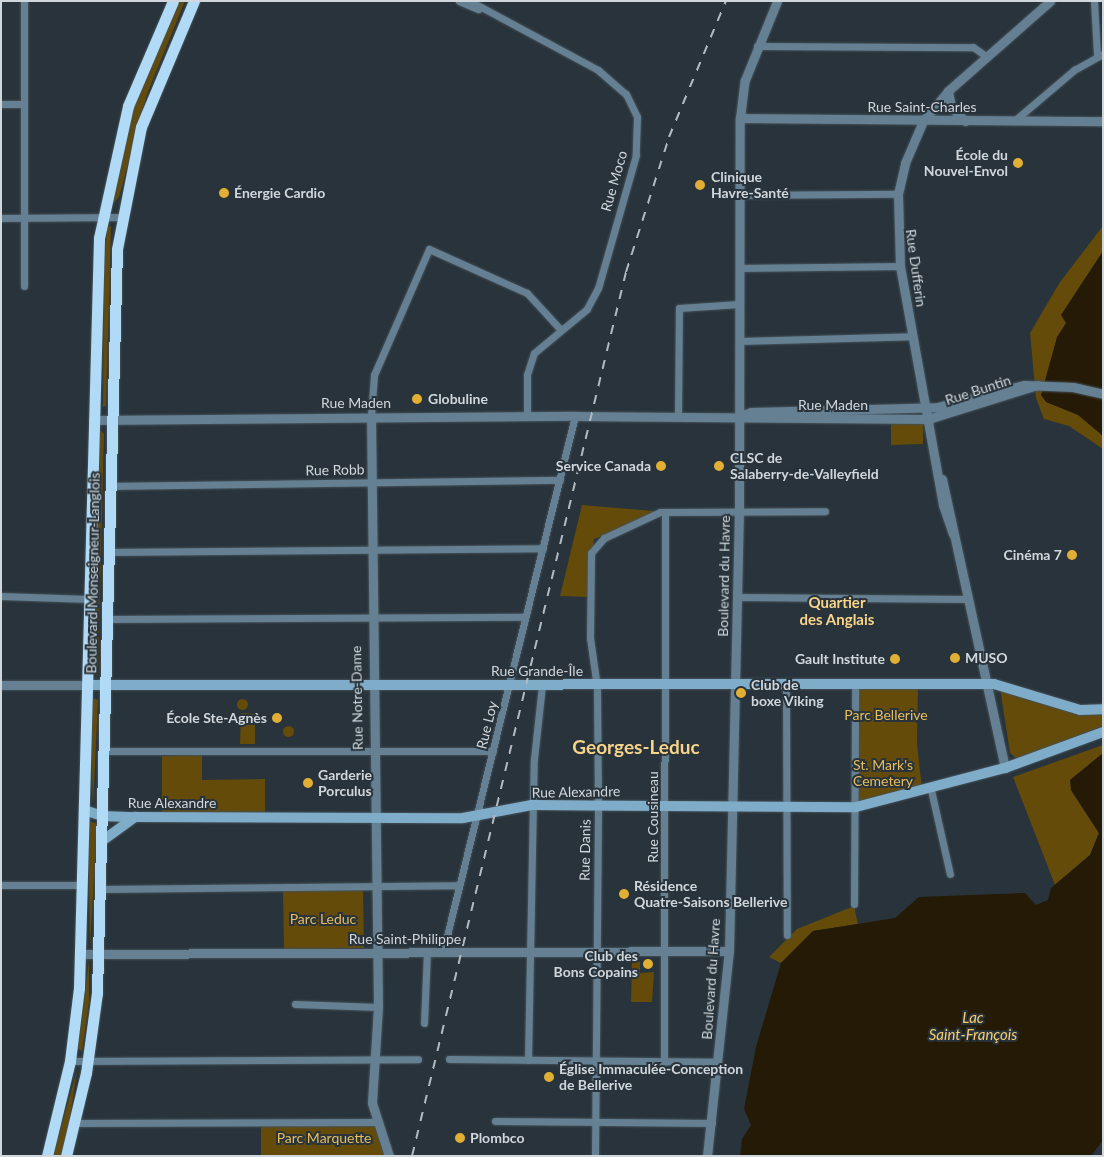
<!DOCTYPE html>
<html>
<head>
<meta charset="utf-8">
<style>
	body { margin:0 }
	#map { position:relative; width:1104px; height:1157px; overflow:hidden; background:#28333b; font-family:Lato,sans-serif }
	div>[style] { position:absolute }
	.green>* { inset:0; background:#644b09 }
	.round { border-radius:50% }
	.water>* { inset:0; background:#241a05 }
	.roads { filter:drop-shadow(0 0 1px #465158) drop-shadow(0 0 1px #465158) }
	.minor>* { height:7px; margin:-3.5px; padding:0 3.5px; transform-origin:3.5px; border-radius:3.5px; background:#648092 }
	.tertiary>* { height:9px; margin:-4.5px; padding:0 4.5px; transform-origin:4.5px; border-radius:4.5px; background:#648092 }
	.secondary>* { height:10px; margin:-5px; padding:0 5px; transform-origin:5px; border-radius:5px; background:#7facc9 }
	.trunk>* { height:11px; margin:-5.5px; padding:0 5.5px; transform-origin:5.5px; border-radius:5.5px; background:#b0daf6 }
	.rail>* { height:2px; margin-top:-1px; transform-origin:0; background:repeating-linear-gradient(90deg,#b3bbc1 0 9px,transparent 0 18px) }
	.dots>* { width:14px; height:14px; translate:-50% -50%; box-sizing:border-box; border:2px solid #28333b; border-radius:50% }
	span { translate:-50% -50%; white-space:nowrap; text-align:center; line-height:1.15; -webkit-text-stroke:4px #28333b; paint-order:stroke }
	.street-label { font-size:14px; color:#d0d7dc }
	.poi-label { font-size:14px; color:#d0d7dc; font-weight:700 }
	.right { translate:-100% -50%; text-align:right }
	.left { translate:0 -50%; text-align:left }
	.park-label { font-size:14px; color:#e8bd5c }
	.neighbourhood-label { font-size:15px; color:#f7d48a; font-weight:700 }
	.water-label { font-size:15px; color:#f8cc6b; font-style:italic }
	.district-label { font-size:19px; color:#f7d48a; font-weight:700 }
	.frame { position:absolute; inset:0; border:2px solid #d0d7dc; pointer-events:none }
</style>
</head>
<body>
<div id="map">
	<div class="green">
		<i style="clip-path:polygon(178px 1px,185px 1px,147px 94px,119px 197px,113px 204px,133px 109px)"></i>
		<i style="clip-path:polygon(111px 226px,106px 406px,103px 407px,104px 268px,107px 227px)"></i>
		<i style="clip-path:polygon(1103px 226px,1103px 449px,1069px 426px,1044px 419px,1036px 398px,1030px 333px,1060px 282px)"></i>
		<i style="clip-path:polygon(891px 421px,923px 421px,923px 444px,891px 445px)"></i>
		<i style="clip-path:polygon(99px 428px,104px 434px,98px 676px,93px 673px)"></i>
		<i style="clip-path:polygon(582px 505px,665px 512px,594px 539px,587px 597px,560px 596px)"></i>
		<i style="clip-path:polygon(855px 684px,918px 684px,917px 744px,922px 789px,856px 804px)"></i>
		<i style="clip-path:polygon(1000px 688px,1103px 711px,1103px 726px,1017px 759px,1010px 753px)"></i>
		<i style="clip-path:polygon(93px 698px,98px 700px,93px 807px,90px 704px)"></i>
		<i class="round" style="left:236.5px;top:698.5px;width:11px;height:11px"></i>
		<i style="clip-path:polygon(241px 713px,255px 714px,255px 744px,240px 744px)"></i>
		<i class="round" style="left:282.5px;top:725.5px;width:11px;height:11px"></i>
		<i style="clip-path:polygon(1103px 745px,1103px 753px,1071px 790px,1099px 833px,1090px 855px,1055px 885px,1013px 777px)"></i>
		<i style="clip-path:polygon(202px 755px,202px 780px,265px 779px,265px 812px,162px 814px,162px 756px)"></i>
		<i style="clip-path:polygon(90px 821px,97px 824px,90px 946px,88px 825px)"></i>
		<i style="clip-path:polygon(363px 890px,364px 948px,284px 949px,283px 891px)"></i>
		<i style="clip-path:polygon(854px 906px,858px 924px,813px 931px,781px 963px,769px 957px,797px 929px)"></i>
		<i style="clip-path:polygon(89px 960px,89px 1002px,82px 1052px,78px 1048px)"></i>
		<i style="clip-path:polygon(632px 962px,640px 962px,640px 973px,654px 972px,652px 1002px,631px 1002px)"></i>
		<i style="clip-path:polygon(77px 1070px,67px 1137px,61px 1156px,53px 1156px)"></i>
		<i style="clip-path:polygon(261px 1121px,378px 1122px,387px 1156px,261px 1156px)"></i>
	</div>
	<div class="water">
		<i style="clip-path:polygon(1103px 251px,1103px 436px,1078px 415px,1046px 402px,1041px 395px,1057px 337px,1066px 323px,1061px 315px)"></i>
		<i style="clip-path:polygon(1103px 753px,1103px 1140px,1091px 1156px,740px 1156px,742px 1139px,751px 1125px,744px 1109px,756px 1047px,781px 963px,813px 931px,895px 918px,919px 897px,1025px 893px,1036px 905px,1048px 900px,1051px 888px,1090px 855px,1099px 833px,1071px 790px,1070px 780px)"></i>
	</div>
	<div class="roads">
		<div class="minor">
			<i style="left:459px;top:1px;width:21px;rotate:23deg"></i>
			<i style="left:470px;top:1px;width:145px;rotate:28.3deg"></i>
			<i style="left:598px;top:70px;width:37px;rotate:41deg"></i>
			<i style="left:626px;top:94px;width:25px;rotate:64deg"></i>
			<i style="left:637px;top:117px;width:38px;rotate:92deg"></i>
			<i style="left:636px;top:155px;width:138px;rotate:105.9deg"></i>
			<i style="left:598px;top:288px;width:24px;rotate:118deg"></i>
			<i style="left:587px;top:309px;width:69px;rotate:140.3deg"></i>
			<i style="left:534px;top:353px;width:23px;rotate:108deg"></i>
			<i style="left:527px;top:375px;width:41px;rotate:90deg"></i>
			<i style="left:1094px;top:1px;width:54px;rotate:86.8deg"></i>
			<i style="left:757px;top:46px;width:216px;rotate:0.3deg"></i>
			<i style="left:973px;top:47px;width:16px;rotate:35deg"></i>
			<i style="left:1px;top:104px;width:23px"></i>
			<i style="left:1014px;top:121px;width:79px;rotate:-40.4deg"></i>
			<i style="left:1074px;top:70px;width:33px;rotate:-29deg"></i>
			<i style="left:739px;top:195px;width:159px;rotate:-0.4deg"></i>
			<i style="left:1px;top:218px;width:120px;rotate:-0.5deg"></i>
			<i style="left:739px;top:268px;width:161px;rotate:-0.7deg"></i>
			<i style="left:24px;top:286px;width:285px;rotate:-90deg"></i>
			<i style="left:739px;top:341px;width:174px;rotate:-1.6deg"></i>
			<i style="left:371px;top:416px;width:41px;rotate:-85.8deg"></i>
			<i style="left:374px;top:375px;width:137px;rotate:-66.4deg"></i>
			<i style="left:429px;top:249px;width:107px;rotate:24.2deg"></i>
			<i style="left:527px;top:293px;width:50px;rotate:47.4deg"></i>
			<i style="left:678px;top:417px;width:109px;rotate:-89.5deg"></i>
			<i style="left:679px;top:308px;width:60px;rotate:-3.8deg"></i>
			<i style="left:110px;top:486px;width:450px;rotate:-0.8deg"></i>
			<i style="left:108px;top:552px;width:435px;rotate:-0.5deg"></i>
			<i style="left:1px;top:596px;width:88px;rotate:2deg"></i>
			<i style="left:737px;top:597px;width:230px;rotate:0.5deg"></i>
			<i style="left:107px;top:619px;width:418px;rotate:-0.3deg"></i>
			<i style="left:786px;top:684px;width:251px;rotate:89.8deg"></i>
			<i style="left:104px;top:751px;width:389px"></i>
			<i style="left:931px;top:790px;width:86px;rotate:77.3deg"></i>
			<i style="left:1px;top:885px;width:81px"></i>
			<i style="left:101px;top:889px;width:358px;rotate:-0.6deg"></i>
			<i style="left:854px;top:904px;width:220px;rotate:-89.7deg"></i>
			<i style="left:443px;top:952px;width:552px;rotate:-76.17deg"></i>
			<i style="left:295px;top:1004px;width:83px;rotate:2.1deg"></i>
			<i style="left:424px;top:1023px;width:71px;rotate:-87.6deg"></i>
			<i style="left:449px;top:1059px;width:269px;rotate:0.6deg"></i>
			<i style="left:528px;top:1060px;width:301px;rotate:-88.9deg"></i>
			<i style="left:534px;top:759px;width:74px;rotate:-83.8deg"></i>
			<i style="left:70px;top:1061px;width:348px;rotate:-0.3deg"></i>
			<i style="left:664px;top:1062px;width:550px;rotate:-89.9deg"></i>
			<i style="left:495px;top:1121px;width:217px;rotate:0.5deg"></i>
			<i style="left:76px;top:1123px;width:302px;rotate:-0.2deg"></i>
			<i style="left:595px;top:1156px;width:350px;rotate:-89.5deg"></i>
			<i style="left:598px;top:806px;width:119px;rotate:-90.5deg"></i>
			<i style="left:597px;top:687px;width:49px;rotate:-98.1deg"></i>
			<i style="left:590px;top:638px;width:85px;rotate:-89.3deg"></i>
			<i style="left:591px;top:553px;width:20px;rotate:-49deg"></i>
			<i style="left:604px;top:538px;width:62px;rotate:-24.9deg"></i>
			<i style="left:660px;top:512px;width:165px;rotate:-0.3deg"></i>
		</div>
		<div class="tertiary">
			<i style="left:948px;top:91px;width:16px;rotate:79deg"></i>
			<i style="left:951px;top:107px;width:20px;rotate:45deg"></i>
			<i style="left:740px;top:118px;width:363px;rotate:0.5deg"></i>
			<i style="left:371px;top:416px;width:591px;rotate:89.32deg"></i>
			<i style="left:378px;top:1007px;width:96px;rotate:93.6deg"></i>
			<i style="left:372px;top:1103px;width:56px;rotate:72.2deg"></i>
			<i style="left:739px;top:416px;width:13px;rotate:-18deg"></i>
			<i style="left:751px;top:412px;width:186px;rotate:-1.5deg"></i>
			<i style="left:937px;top:407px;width:90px;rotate:-14.2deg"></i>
			<i style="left:1024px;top:385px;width:49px;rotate:2.3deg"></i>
			<i style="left:1073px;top:387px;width:31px;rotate:13deg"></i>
			<i style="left:93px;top:420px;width:482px;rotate:-0.5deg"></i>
			<i style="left:575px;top:416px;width:353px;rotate:0.5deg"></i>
			<i style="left:928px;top:419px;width:114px;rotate:-17.3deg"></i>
			<i style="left:942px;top:479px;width:296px;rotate:77.7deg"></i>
			<i style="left:953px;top:534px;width:31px;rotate:-109deg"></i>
			<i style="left:943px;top:505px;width:243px;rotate:-100.2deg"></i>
			<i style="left:900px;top:266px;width:72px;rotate:-91.6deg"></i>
			<i style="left:898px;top:194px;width:32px;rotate:-77deg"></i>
			<i style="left:905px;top:163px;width:46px;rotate:-66.8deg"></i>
			<i style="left:923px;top:121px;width:39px;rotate:-50deg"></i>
			<i style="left:948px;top:91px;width:136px;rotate:-41.4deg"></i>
			<i style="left:1px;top:685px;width:86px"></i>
			<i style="left:80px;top:954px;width:649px;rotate:-0.26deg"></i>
			<i style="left:707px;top:1156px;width:206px;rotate:-83.9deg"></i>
			<i style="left:729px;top:951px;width:440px;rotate:-88.7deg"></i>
			<i style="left:739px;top:511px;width:393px;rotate:-89.9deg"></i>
			<i style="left:740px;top:118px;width:38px;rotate:-83deg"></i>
			<i style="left:745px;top:80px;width:85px;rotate:-67.9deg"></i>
		</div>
		<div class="secondary">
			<i style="left:87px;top:685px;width:907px;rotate:-0.06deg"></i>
			<i style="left:994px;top:684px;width:90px;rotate:16.8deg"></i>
			<i style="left:1080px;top:710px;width:23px;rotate:-2deg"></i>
			<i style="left:84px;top:810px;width:19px;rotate:18deg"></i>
			<i style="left:102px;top:816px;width:33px;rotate:2deg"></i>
			<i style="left:135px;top:817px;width:328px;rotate:0.2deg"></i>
			<i style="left:463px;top:818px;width:70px;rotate:-10.7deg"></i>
			<i style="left:532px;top:805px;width:324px;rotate:0.4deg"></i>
			<i style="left:856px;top:807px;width:154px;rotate:-14.7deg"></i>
			<i style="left:1005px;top:768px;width:104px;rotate:-20.2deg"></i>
			<i style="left:102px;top:841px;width:41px;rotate:-36deg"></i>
		</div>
		<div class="trunk">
			<i style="left:47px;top:1156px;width:98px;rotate:-76.4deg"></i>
			<i style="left:70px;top:1061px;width:74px;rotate:-83deg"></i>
			<i style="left:79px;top:988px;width:750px;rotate:-88.47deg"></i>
			<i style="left:99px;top:238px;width:135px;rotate:-77.6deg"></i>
			<i style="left:128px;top:106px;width:114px;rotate:-66.8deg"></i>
			<i style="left:66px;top:1156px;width:85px;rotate:-76.5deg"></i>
			<i style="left:86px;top:1073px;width:81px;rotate:-82.2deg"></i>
			<i style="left:97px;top:993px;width:744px;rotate:-88.46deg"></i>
			<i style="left:117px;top:249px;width:124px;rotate:-78.9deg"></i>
			<i style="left:141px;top:127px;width:137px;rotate:-67.2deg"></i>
		</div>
	</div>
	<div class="rail">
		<i style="left:412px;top:1156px;width:910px;rotate:-76.39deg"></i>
		<i style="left:626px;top:272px;width:142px;rotate:-72.3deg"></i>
		<i style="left:669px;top:137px;width:147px;rotate:-67.3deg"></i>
	</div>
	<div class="dots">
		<i style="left:1018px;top:163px;background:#e1af34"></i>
		<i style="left:700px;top:185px;background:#e1af34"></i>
		<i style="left:224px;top:193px;background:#e1af34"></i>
		<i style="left:417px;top:399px;background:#e1af34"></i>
		<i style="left:661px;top:466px;background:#e1af34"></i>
		<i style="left:719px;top:466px;background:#e1af34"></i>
		<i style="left:1072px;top:555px;background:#e1af34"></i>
		<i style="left:955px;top:658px;background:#e1af34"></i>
		<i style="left:895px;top:659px;background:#e1af34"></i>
		<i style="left:741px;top:693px;background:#e1af34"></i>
		<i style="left:277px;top:718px;background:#e1af34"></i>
		<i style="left:308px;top:783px;background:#e1af34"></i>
		<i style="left:624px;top:894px;background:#e1af34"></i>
		<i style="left:648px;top:964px;background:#e1af34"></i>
		<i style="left:549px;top:1077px;background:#e1af34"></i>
		<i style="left:460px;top:1138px;background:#e1af34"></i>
	</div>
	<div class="street-label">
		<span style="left:922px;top:107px">Rue Saint-Charles</span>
		<span style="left:614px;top:181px;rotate:-74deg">Rue Moco</span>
		<span style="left:916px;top:268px;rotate:82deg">Rue Dufferin</span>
		<span style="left:978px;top:390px;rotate:-18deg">Rue Buntin</span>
		<span style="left:356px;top:403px">Rue Maden</span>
		<span style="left:833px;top:405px">Rue Maden</span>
		<span style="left:335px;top:470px;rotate:-1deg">Rue Robb</span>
		<span style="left:93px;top:573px;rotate:-89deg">Boulevard Monseigneur-Langlois</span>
		<span style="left:724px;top:576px;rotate:-89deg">Boulevard du Havre</span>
		<span style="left:537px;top:671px">Rue Grande-Île</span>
		<span style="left:357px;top:698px;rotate:-91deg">Rue Notre-Dame</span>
		<span style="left:487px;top:725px;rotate:-76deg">Rue Loy</span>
		<span style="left:576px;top:792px;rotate:-1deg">Rue Alexandre</span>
		<span style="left:172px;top:803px">Rue Alexandre</span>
		<span style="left:653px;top:817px;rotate:-90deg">Rue Cousineau</span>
		<span style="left:585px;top:850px;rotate:-89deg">Rue Danis</span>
		<span style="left:405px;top:939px">Rue Saint-Philippe</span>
		<span style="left:711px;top:979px;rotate:-86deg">Boulevard du Havre</span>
	</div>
	<div class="poi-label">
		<span class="right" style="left:1008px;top:163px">École du<br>Nouvel-Envol</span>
		<span class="left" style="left:711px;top:185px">Clinique<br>Havre-Santé</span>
		<span class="left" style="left:234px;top:193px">Énergie Cardio</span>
		<span class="left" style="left:428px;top:399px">Globuline</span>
		<span class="left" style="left:730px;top:466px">CLSC de<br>Salaberry-de-Valleyfield</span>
		<span class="right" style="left:651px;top:466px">Service Canada</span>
		<span class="right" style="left:1062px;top:555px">Cinéma 7</span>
		<span class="left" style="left:965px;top:658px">MUSO</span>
		<span class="right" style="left:885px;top:659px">Gault Institute</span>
		<span class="left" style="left:751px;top:693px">Club de<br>boxe Viking</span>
		<span class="right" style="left:267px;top:718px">École Ste-Agnès</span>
		<span class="left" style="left:318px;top:783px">Garderie<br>Porculus</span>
		<span class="left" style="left:634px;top:894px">Résidence<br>Quatre-Saisons Bellerive</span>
		<span class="right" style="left:638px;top:964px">Club des<br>Bons Copains</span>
		<span class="left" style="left:559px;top:1077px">Église Immaculée-Conception<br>de Bellerive</span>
		<span class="left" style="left:470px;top:1138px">Plombco</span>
	</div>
	<div class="park-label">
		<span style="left:886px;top:715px">Parc Bellerive</span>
		<span style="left:883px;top:773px">St. Mark's<br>Cemetery</span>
		<span style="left:323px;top:919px">Parc Leduc</span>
		<span style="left:324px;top:1138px">Parc Marquette</span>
	</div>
	<div class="neighbourhood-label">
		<span style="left:837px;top:611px">Quartier<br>des Anglais</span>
	</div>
	<div class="water-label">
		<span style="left:973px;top:1026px">Lac<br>Saint-François</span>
	</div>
	<div class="district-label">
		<span style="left:636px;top:747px">Georges-Leduc</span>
	</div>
	<div class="frame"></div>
</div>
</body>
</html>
